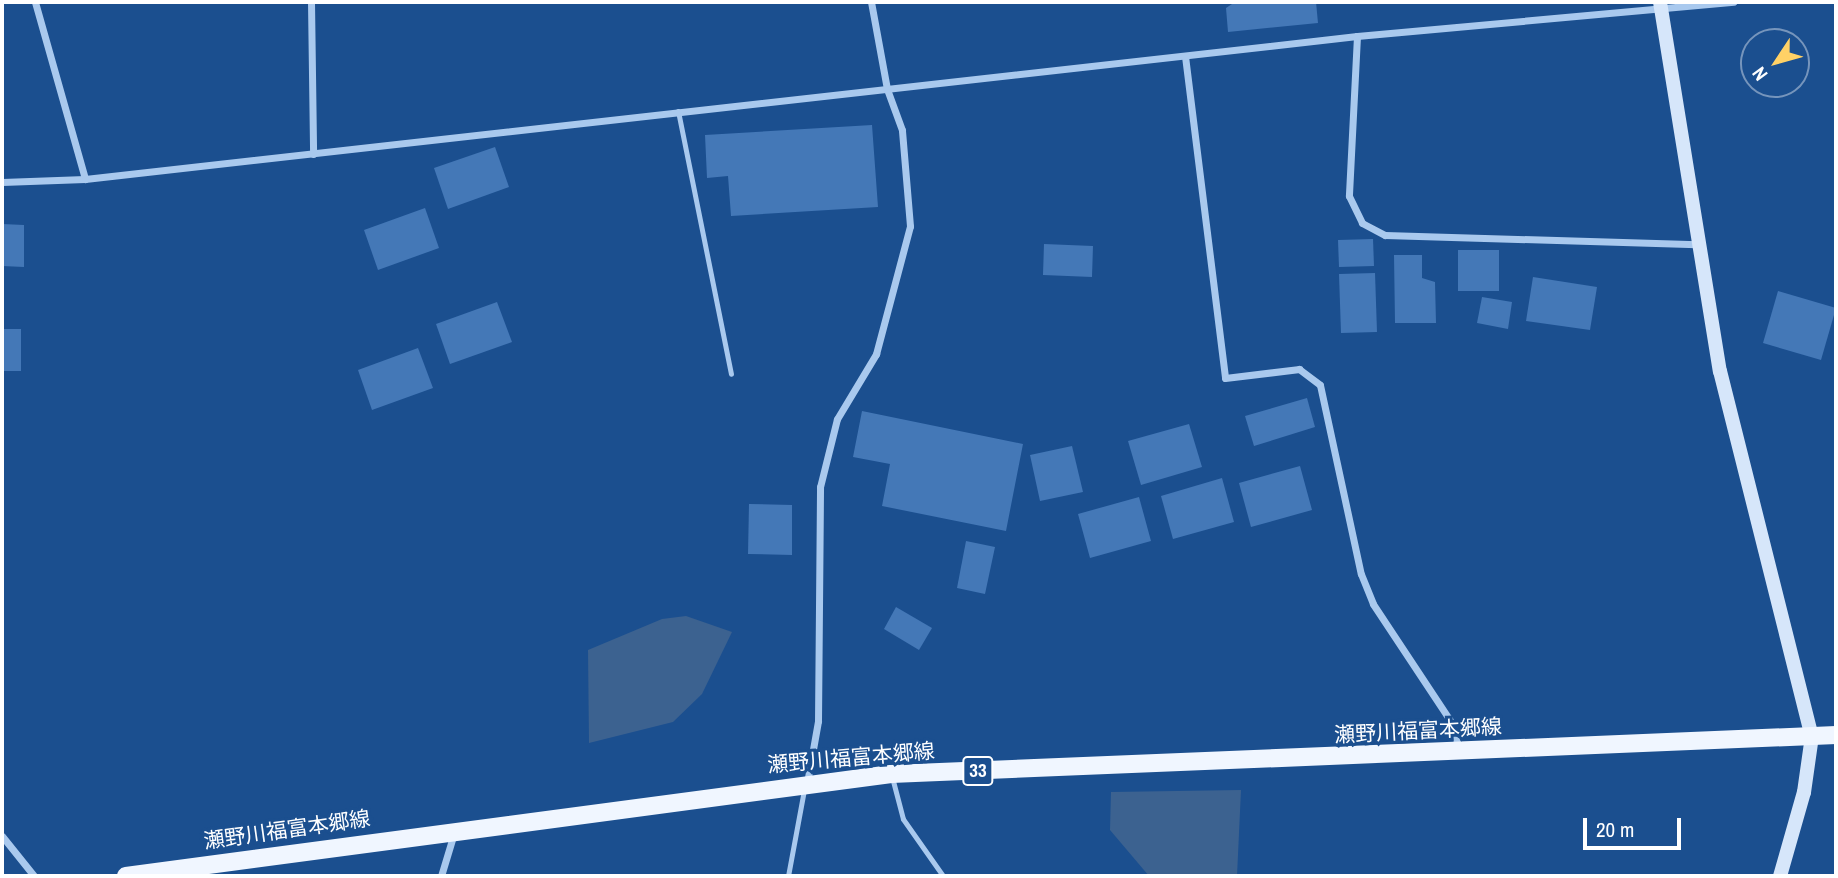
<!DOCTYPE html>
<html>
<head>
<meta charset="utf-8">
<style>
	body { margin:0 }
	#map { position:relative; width:1838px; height:878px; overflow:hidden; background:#1b4f8f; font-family:"Archivo Narrow","Noto Sans JP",sans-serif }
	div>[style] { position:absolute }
	.water>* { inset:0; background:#3c6290 }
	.building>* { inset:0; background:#4478b7 }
	.lane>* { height:5px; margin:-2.5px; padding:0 2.5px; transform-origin:2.5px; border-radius:2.5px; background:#a9c9ee }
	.street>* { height:7px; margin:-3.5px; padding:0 3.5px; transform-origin:3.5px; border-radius:3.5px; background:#a9c9ee }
	.secondary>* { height:14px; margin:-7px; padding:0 7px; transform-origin:7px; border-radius:7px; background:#d6e6fa }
	.primary>* { height:18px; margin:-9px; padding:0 9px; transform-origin:9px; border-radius:9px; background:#f0f6ff }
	span { translate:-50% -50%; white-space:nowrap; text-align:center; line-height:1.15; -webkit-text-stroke:6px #1b4f8f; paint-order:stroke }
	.shield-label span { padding:2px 5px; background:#1b4f8f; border:2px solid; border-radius:5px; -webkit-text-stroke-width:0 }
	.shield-label { font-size:19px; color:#fff; font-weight:700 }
	.street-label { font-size:21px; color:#fff }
	.frame { position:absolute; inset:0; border:4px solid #fff; pointer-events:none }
	.north { position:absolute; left:1740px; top:28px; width:70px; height:70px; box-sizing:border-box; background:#1b4f8f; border:2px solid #7695bc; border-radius:50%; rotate:234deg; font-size:19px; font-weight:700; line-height:28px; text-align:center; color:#fff }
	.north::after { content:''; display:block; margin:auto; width:24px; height:32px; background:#ffd166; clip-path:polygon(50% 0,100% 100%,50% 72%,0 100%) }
	.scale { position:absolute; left:1583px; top:818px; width:98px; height:32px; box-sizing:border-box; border:4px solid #fff; border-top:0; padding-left:9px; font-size:21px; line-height:24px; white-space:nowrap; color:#fff; -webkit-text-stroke:5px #1b4f8f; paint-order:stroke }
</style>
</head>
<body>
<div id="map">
	<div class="water">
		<i style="clip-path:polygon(686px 616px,732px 632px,702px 694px,673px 722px,589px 743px,588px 650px,662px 619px)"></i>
		<i style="clip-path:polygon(1241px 790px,1237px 876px,1149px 876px,1110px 830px,1111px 792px)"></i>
	</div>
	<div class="building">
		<i style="clip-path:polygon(1235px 2px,1316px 2px,1318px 23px,1228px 32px,1226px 8px)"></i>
		<i style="clip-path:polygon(872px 125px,878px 207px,731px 216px,728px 176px,707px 178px,705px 135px)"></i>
		<i style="clip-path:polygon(495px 147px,509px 187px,448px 209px,434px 168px)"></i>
		<i style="clip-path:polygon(425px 208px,439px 248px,378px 270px,364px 230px)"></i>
		<i style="clip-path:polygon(2px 224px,24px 225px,24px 267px,2px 266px)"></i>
		<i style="clip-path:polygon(1373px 239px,1374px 266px,1339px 267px,1338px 240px)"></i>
		<i style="clip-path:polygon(1044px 244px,1093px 246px,1092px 277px,1043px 275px)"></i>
		<i style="clip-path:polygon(1458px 250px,1499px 250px,1499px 291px,1458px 291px)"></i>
		<i style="clip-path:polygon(1394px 255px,1422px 255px,1422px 278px,1435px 282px,1436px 323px,1395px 323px)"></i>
		<i style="clip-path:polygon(1375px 273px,1377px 332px,1341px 333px,1339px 274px)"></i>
		<i style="clip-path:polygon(1533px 277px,1597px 287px,1590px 330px,1526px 321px)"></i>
		<i style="clip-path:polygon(1778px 291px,1836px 308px,1821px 360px,1763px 343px)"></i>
		<i style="clip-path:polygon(1482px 297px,1512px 302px,1508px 329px,1477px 323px)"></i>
		<i style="clip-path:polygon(497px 302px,512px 342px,450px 364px,436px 324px)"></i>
		<i style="clip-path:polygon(2px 329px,21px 329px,21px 371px,2px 371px)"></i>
		<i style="clip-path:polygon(418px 348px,433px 388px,372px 410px,358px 370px)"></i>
		<i style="clip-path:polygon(1307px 398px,1315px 427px,1254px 446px,1245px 416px)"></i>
		<i style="clip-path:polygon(862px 411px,1023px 444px,1006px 531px,882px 506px,890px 464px,853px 457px)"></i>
		<i style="clip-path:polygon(1189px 424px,1202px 467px,1141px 485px,1128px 441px)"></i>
		<i style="clip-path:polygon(1072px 446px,1083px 492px,1040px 501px,1030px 455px)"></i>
		<i style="clip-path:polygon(1300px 466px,1312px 510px,1251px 527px,1239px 483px)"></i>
		<i style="clip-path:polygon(1222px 478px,1234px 522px,1173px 539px,1161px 496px)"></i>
		<i style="clip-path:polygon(1139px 497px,1151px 541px,1090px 558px,1078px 514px)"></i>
		<i style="clip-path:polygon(749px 504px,792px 505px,792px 555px,748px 554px)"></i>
		<i style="clip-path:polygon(966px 541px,995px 547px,985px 594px,957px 588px)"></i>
		<i style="clip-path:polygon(896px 607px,932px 628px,919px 650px,884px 629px)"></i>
	</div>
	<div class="lane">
		<i style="left:678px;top:111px;width:268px;rotate:78.6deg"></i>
		<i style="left:892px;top:777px;width:43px;rotate:75.3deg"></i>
		<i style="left:903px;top:819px;width:70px;rotate:54.9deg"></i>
		<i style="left:788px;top:876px;width:87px;rotate:-79.5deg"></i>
	</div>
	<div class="street">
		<i style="left:35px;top:2px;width:184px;rotate:74.2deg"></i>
		<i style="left:311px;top:2px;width:152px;rotate:89.2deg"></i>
		<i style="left:1357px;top:36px;width:160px;rotate:92.9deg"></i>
		<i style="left:1349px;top:196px;width:30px;rotate:64deg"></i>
		<i style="left:1362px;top:223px;width:26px;rotate:28deg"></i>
		<i style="left:1385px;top:235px;width:312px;rotate:1.7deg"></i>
		<i style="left:1185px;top:56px;width:324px;rotate:82.9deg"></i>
		<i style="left:1225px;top:378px;width:75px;rotate:-6.9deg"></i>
		<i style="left:1299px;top:369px;width:26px;rotate:37deg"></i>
		<i style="left:1320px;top:385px;width:193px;rotate:77.8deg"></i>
		<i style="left:1361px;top:574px;width:32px;rotate:68deg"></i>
		<i style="left:1373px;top:604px;width:145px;rotate:56.5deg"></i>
		<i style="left:1453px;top:725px;width:26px;rotate:77deg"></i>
		<i style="left:2px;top:182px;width:83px;rotate:-2.1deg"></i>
		<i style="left:85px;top:179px;width:1280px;rotate:-6.41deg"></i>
		<i style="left:1357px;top:36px;width:378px;rotate:-5.2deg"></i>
		<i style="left:807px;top:783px;width:63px;rotate:-79.9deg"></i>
		<i style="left:818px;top:721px;width:234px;rotate:-89.5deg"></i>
		<i style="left:820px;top:487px;width:70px;rotate:-76deg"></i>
		<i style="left:837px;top:419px;width:76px;rotate:-59deg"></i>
		<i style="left:876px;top:354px;width:132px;rotate:-75.1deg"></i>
		<i style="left:910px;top:226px;width:96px;rotate:-94.8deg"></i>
		<i style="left:902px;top:130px;width:44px;rotate:-110.1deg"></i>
		<i style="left:887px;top:89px;width:88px;rotate:-100.4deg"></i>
		<i style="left:2px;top:836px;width:51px;rotate:51.3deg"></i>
		<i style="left:441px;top:876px;width:45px;rotate:-73.2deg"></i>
	</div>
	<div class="secondary">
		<i style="left:1660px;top:2px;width:374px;rotate:80.8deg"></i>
		<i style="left:1720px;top:371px;width:376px;rotate:75.9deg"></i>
		<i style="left:1812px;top:736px;width:57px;rotate:98.1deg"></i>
		<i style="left:1804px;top:792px;width:87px;rotate:105.9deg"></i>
	</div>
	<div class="primary">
		<i style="left:126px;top:876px;width:772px;rotate:-7.59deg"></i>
		<i style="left:891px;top:774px;width:946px;rotate:-2.36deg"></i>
	</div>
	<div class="shield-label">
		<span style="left:978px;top:771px">33</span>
	</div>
	<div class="street-label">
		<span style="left:1418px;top:731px;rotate:-3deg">瀬野川福富本郷線</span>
		<span style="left:851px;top:758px;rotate:-5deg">瀬野川福富本郷線</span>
		<span style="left:287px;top:830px;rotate:-8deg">瀬野川福富本郷線</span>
	</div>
	<div class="frame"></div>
	<div class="north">N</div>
	<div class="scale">20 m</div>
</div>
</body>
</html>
